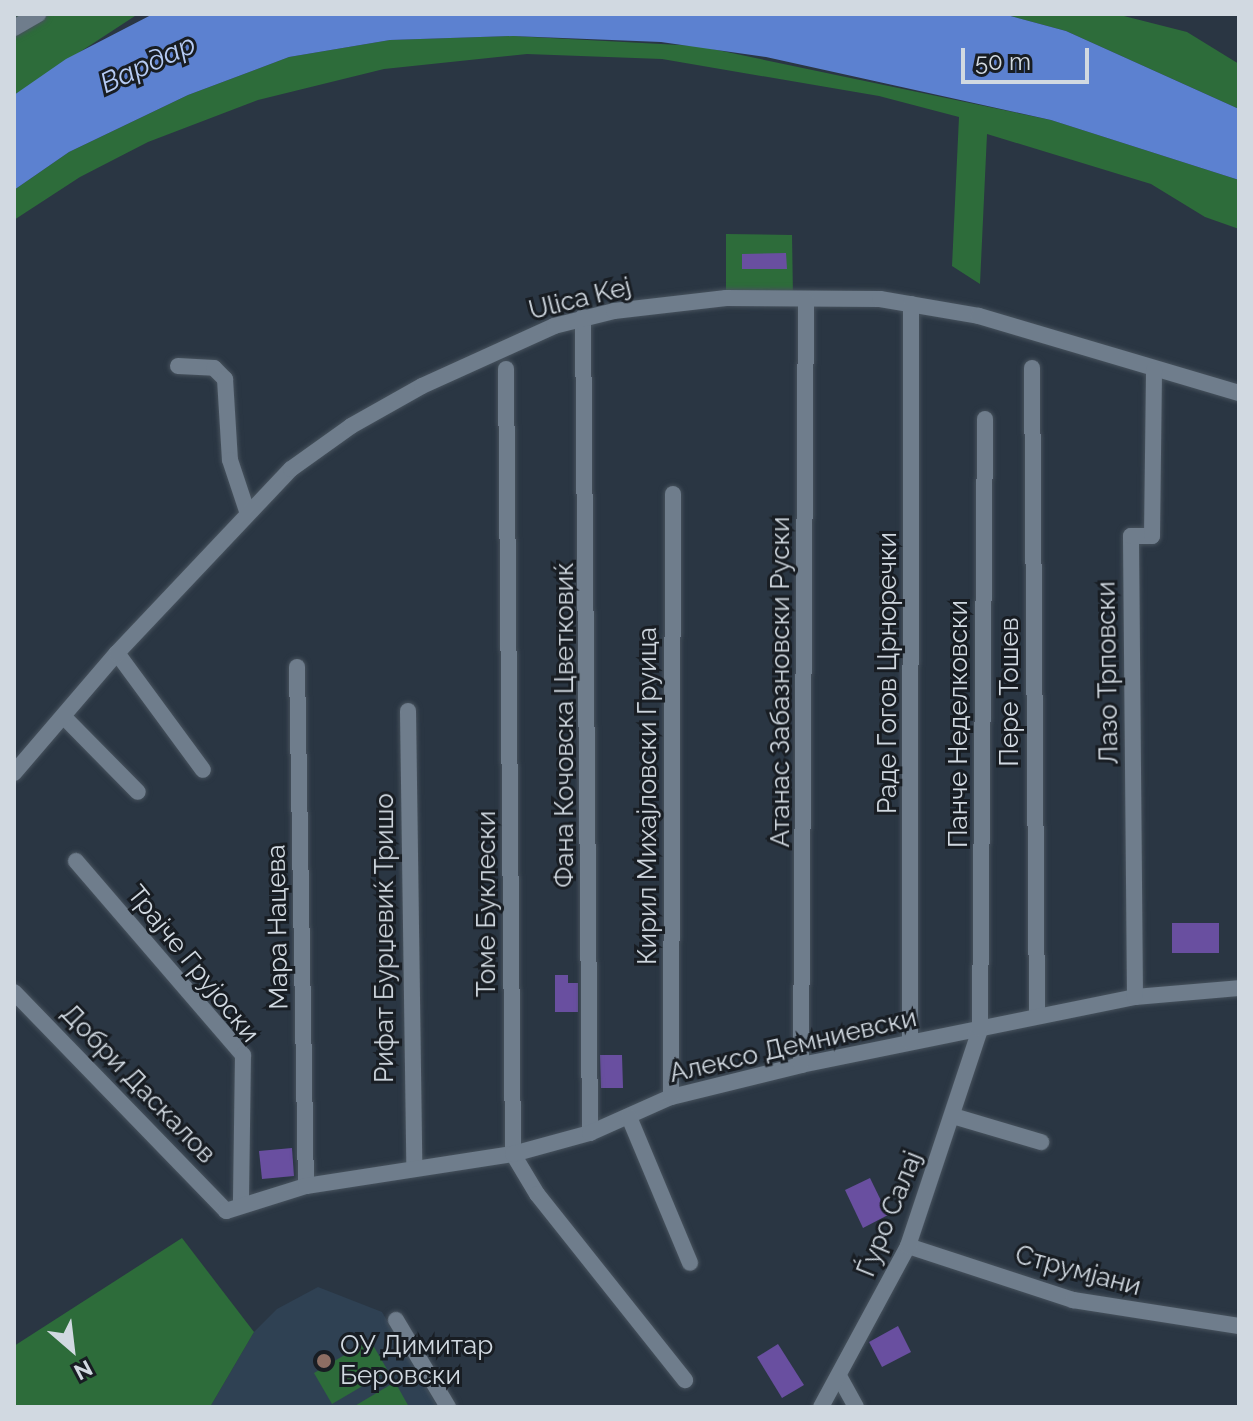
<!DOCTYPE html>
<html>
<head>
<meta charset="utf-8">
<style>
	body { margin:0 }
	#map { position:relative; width:1253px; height:1421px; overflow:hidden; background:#2a3643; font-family:Raleway,sans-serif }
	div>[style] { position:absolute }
	.built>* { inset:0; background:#2f4153 }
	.green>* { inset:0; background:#2d6c3a }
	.water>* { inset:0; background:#5c81d0 }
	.building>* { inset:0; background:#694fa0 }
	.roads { filter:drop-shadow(0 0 2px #47525d) drop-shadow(0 0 2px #47525d) }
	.minor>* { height:16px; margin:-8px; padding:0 8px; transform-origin:8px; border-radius:8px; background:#6f7d8c }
	.dots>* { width:22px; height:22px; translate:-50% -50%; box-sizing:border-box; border:4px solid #181d23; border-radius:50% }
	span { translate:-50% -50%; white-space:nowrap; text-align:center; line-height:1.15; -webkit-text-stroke:6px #181d23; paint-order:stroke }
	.street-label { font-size:26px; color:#d1d9e1 }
	.poi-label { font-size:26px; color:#d1d9e1 }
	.left { translate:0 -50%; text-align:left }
	.water-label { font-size:28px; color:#b6cbf4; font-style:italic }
	.frame { position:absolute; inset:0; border:16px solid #d1d9e1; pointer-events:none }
	.north { position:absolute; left:32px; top:1309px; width:80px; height:80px; -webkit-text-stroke:6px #181d23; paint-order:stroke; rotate:152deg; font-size:22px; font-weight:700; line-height:32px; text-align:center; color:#d1d9e1 }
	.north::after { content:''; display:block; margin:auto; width:28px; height:36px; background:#d1d9e1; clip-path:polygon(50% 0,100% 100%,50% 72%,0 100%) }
	.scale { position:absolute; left:961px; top:48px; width:128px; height:36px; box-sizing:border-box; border:4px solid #d1d9e1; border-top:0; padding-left:10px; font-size:24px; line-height:28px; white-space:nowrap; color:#d1d9e1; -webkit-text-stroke:6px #181d23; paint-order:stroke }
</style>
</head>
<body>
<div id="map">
	<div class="built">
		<i style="clip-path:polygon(318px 1287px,382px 1312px,438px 1407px,210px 1407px,254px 1332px,277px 1309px)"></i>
	</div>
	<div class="green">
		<i style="clip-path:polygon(14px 14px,138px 14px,14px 95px)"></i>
		<i style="clip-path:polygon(1003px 14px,1116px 14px,1187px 32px,1239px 64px,1239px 109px,1066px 31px)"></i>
		<i style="clip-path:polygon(513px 36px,698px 46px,1051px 120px,1239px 180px,1239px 229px,1205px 217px,1151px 184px,987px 134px,980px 284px,952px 266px,959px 117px,879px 96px,662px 59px,527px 54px,384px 69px,258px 100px,148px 142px,80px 177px,14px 220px,14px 190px,69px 152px,188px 95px,289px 57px,390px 40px)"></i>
		<i style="clip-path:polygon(726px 234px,792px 235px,793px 298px,726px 298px)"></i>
		<i style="clip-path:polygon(182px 1238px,254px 1332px,210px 1407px,14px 1407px,14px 1346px)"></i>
		<i style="clip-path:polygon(370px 1340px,388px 1371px,332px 1404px,314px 1373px)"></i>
		<i style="clip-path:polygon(395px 1382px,409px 1407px,353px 1407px)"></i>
	</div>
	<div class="water">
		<i style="clip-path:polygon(153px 14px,1003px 14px,1066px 31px,1239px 109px,1239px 180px,1051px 120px,766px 57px,661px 42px,513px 36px,390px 40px,289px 57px,188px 95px,69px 152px,14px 190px,14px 95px,66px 59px)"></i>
	</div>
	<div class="building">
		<i style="clip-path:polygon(786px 253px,787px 269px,742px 269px,742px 254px)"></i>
		<i style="clip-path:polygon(1172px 923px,1219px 923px,1219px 953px,1172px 953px)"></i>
		<i style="clip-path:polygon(555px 975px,568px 975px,568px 983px,578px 983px,578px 1012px,555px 1012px)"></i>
		<i style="clip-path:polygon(600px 1055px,622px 1055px,623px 1088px,601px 1088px)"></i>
		<i style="clip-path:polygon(292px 1148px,294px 1176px,262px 1179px,259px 1151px)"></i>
		<i style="clip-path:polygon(870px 1178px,888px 1215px,863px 1228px,845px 1190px)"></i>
		<i style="clip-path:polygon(898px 1326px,911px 1352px,882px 1367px,869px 1342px)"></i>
		<i style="clip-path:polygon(778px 1344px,804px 1385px,782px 1398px,757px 1357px)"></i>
	</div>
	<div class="roads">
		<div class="minor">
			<i style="left:14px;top:28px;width:28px;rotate:-30deg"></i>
			<i style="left:583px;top:317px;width:816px;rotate:89.51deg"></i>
			<i style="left:178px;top:366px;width:36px;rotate:3deg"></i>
			<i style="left:214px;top:368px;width:16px;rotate:45deg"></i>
			<i style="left:225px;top:379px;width:81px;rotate:86.5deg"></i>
			<i style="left:230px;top:460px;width:54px;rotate:71.6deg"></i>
			<i style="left:1032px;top:368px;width:648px;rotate:89.56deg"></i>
			<i style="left:506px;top:369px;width:785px;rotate:89.49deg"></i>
			<i style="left:513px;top:1154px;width:47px;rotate:59deg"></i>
			<i style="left:537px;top:1194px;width:238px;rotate:51.5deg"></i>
			<i style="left:117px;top:653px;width:145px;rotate:53.7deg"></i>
			<i style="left:297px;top:667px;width:519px;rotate:89.01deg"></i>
			<i style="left:408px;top:711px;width:455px;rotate:89.2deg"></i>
			<i style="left:64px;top:717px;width:105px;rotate:45.4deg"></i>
			<i style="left:14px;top:773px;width:158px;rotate:-49.4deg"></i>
			<i style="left:117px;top:653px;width:253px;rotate:-46.6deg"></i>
			<i style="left:291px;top:469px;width:74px;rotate:-35.6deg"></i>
			<i style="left:351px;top:426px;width:81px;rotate:-29.4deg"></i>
			<i style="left:422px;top:386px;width:145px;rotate:-24.4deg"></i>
			<i style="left:554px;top:326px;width:62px;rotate:-14deg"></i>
			<i style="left:614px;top:311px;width:113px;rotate:-6.6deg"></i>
			<i style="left:726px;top:298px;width:154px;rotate:0.4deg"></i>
			<i style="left:880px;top:299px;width:100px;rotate:9.7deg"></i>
			<i style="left:979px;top:316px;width:271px;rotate:16.5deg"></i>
			<i style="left:76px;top:861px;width:256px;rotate:49.3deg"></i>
			<i style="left:243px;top:1055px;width:150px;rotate:90.8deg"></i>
			<i style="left:14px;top:992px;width:305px;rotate:45.9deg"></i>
			<i style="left:226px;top:1211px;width:84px;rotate:-17.4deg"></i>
			<i style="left:306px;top:1186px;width:209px;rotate:-8.8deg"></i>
			<i style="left:513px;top:1154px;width:80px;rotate:-15.3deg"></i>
			<i style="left:590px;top:1133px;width:89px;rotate:-24deg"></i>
			<i style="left:671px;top:1097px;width:134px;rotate:-13.8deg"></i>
			<i style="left:801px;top:1065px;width:341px;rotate:-11.5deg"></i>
			<i style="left:1135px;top:997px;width:104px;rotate:-4.9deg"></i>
			<i style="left:1135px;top:997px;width:461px;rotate:-90.5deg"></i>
			<i style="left:1131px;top:536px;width:21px"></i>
			<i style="left:1152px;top:536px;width:166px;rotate:-89.3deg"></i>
			<i style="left:910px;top:1042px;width:738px;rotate:-89.92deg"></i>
			<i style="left:801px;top:1065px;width:766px;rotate:-89.63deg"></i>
			<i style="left:671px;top:1097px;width:603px;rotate:-89.81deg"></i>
			<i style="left:953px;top:1116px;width:92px;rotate:16.5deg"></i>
			<i style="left:629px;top:1117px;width:158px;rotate:67.3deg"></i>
			<i style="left:908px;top:1246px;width:174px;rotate:18.1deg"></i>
			<i style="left:1073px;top:1300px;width:168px;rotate:8.9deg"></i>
			<i style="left:396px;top:1320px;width:101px;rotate:59.1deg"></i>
			<i style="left:840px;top:1378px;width:33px;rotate:61deg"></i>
			<i style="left:821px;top:1407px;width:183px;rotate:-61.6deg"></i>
			<i style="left:908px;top:1246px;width:229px;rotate:-71.6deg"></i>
			<i style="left:980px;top:1029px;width:610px;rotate:-89.53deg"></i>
		</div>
	</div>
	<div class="dots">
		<i style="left:324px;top:1361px;background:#8d6e63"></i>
	</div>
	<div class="street-label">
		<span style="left:580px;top:299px;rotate:-14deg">Ulica Kej</span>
		<span style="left:888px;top:673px;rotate:-90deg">Раде Гогов Црноречки</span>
		<span style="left:1108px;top:673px;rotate:-91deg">Лазо Трповски</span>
		<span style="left:781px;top:682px;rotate:-90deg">Атанас Забазновски Руски</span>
		<span style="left:1010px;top:692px;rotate:-90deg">Пере Тошев</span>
		<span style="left:959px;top:724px;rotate:-90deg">Панче Неделковски</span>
		<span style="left:565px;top:725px;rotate:-90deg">Фана Кочовска Цветковиќ</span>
		<span style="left:648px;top:796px;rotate:-90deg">Кирил Михајловски Груица</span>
		<span style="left:487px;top:904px;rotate:-90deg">Томе Буклески</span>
		<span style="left:278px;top:927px;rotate:-91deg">Мара Нацева</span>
		<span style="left:385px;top:938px;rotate:-90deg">Рифат Бурџевиќ Тришо</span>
		<span style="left:193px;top:964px;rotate:51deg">Трајче Грујоски</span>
		<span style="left:793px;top:1046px;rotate:-13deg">Алексо Демниевски</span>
		<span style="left:138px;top:1084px;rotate:46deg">Добри Даскалов</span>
		<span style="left:890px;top:1214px;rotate:-68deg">Ѓуро Салај</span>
		<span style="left:1078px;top:1271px;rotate:15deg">Струмјани</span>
	</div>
	<div class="poi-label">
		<span class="left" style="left:340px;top:1361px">ОУ Димитар<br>Беровски</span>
	</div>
	<div class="water-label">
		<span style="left:148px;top:64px;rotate:-25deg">Вардар</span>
	</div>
	<div class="frame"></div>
	<div class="north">N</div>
	<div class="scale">50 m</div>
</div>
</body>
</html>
